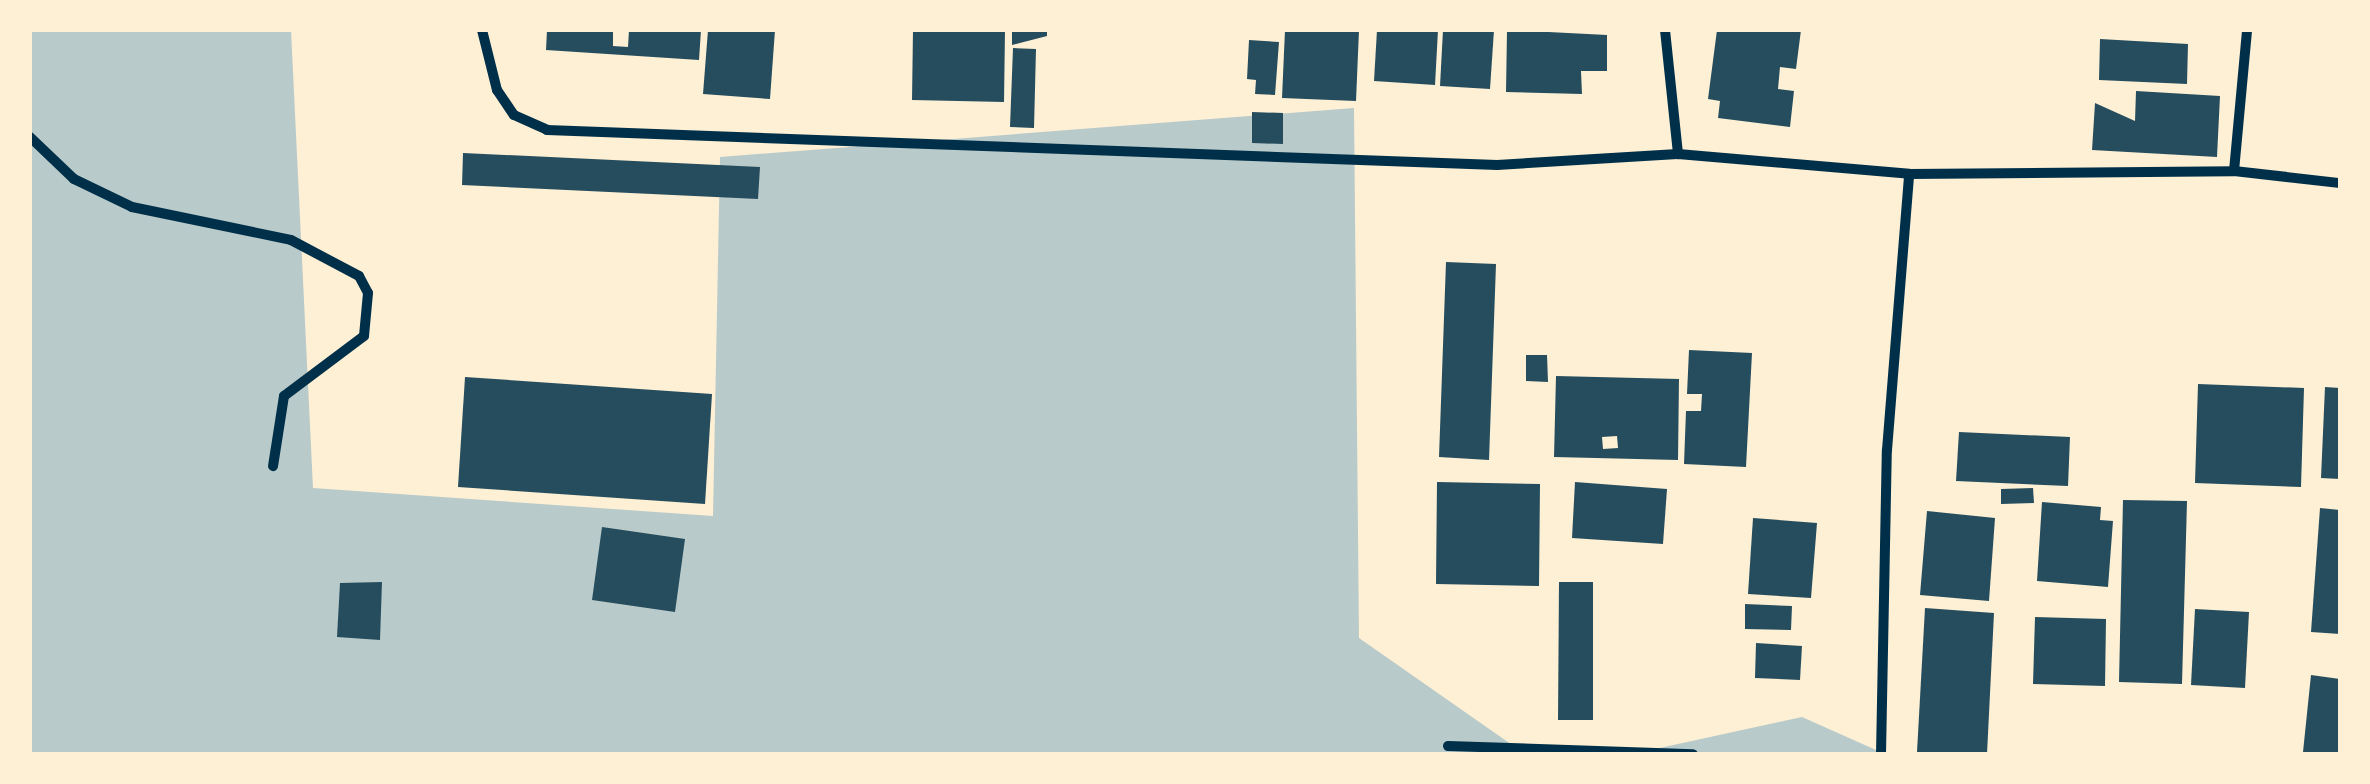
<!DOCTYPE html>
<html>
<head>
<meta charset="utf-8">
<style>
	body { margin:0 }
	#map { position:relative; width:2370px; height:784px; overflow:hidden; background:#fdf0d5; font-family:"Archivo Narrow",sans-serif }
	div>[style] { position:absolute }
	.green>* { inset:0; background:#b9caca }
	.building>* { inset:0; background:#264d5e }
	.minor>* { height:10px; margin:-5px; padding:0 5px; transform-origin:5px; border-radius:5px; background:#003049 }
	span { translate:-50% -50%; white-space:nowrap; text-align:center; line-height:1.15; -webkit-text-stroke:9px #fdf0d5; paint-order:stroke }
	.frame { position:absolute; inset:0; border:32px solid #fdf0d5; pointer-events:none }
</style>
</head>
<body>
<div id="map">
	<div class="green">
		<i style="clip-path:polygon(30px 30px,291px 30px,313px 488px,713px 516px,720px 157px,1354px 108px,1359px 638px,1525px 754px,30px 754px)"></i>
		<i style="clip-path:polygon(1802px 717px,1885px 754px,1632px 754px)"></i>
	</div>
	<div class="building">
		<i style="clip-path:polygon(547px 30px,613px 30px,613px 46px,628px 47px,629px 30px,701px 30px,699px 60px,546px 50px)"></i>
		<i style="clip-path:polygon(708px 30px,775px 30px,770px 99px,703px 94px)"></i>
		<i style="clip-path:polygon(913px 30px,1005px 30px,1004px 102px,912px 100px)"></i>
		<i style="clip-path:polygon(1012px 30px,1047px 30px,1047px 36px,1012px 45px)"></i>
		<i style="clip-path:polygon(1285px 30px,1359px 30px,1356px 101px,1282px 98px)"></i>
		<i style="clip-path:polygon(1377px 30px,1438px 30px,1435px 85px,1374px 81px)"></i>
		<i style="clip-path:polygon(1443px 30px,1494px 30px,1490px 89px,1440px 86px)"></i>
		<i style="clip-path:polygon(1507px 30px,1607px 35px,1607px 71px,1581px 71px,1582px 94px,1506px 92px)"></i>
		<i style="clip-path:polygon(1717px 30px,1801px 30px,1796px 69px,1780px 67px,1778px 89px,1794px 91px,1790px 127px,1718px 118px,1720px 101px,1708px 99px)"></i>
		<i style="clip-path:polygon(2100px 39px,2188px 44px,2187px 84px,2099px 80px)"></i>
		<i style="clip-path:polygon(1249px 40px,1279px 42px,1275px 95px,1255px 94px,1256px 80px,1247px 79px)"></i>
		<i style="clip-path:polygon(1013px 48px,1036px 49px,1034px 128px,1010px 127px)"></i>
		<i style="clip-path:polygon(2136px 91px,2220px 96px,2217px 157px,2092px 150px,2095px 103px,2135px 121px)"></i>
		<i style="clip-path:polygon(1252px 112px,1283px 113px,1283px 144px,1252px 143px)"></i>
		<i style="clip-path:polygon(463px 153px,760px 167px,758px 199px,462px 185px)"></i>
		<i style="clip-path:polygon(1446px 262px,1496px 264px,1489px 460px,1439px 457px)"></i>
		<i style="clip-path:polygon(1689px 350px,1752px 353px,1746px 467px,1684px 464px,1686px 411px,1701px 411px,1702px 394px,1687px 394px)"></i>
		<i style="clip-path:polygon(1526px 355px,1547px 355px,1548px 382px,1526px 381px)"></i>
		<i style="clip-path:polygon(evenodd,1556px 376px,1679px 379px,1678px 460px,1554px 457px,1556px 376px,1617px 436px,1618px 448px,1603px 449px,1602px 437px,1617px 436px)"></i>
		<i style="clip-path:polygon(465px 377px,712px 394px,705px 504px,458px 487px)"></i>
		<i style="clip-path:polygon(2198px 384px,2304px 388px,2301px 487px,2195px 483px)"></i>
		<i style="clip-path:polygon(2325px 387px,2340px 388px,2340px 479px,2321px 478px)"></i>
		<i style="clip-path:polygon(1959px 432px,2070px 437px,2068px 486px,1956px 481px)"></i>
		<i style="clip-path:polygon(1437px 482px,1540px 484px,1539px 586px,1436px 584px)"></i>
		<i style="clip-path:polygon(1575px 482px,1667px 489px,1663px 544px,1572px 538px)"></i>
		<i style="clip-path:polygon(2033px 488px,2034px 503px,2001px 504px,2001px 489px)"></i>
		<i style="clip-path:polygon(2123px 500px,2187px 501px,2182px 684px,2119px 682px)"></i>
		<i style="clip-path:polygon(2042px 502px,2101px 507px,2100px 520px,2113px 521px,2108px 587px,2037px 581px)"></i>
		<i style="clip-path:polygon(2320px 508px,2340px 510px,2340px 634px,2311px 632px)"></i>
		<i style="clip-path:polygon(1927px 511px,1995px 518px,1989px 601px,1920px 595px)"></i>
		<i style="clip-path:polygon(1753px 518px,1817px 523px,1811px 598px,1748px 594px)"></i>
		<i style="clip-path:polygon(602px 527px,685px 539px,675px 612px,592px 600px)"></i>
		<i style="clip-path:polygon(382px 582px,380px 640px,337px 637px,340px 583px)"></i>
		<i style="clip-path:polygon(1559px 582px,1593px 582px,1593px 720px,1558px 720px)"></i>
		<i style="clip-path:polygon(1745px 604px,1792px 606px,1791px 630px,1745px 629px)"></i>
		<i style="clip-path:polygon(1925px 608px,1994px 613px,1987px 754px,1917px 752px)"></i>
		<i style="clip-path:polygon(2195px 609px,2249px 612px,2245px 688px,2191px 685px)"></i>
		<i style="clip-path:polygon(2035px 617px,2106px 619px,2105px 686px,2033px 684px)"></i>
		<i style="clip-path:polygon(1756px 643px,1802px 646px,1800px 680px,1755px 678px)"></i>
		<i style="clip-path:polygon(2311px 675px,2340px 679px,2340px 754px,2303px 752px)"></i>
	</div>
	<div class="minor">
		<i style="left:482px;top:30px;width:62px;rotate:76deg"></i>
		<i style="left:497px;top:90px;width:30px;rotate:56deg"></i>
		<i style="left:514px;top:115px;width:36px;rotate:24deg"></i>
		<i style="left:547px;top:130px;width:951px;rotate:2.11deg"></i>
		<i style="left:1497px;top:165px;width:181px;rotate:-3.5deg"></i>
		<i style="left:1678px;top:154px;width:232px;rotate:4.9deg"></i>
		<i style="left:1909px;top:174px;width:325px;rotate:-0.5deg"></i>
		<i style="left:2234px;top:171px;width:107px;rotate:6.5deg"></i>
		<i style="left:1665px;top:30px;width:125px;rotate:84deg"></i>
		<i style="left:30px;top:137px;width:61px;rotate:43.7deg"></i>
		<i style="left:74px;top:179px;width:64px;rotate:25.8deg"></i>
		<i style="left:132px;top:207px;width:162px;rotate:11.7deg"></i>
		<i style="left:291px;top:240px;width:77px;rotate:27.9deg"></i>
		<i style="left:359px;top:276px;width:19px;rotate:62deg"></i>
		<i style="left:368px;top:293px;width:43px;rotate:95.3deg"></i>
		<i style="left:364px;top:336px;width:100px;rotate:143.1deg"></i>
		<i style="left:284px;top:396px;width:71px;rotate:98.9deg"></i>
		<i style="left:2234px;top:171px;width:142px;rotate:-84.7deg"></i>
		<i style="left:1448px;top:746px;width:245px;rotate:1.9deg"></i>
		<i style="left:1881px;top:754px;width:304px;rotate:-88.9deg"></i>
		<i style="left:1887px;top:450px;width:277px;rotate:-85.4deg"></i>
	</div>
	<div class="frame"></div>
</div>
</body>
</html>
